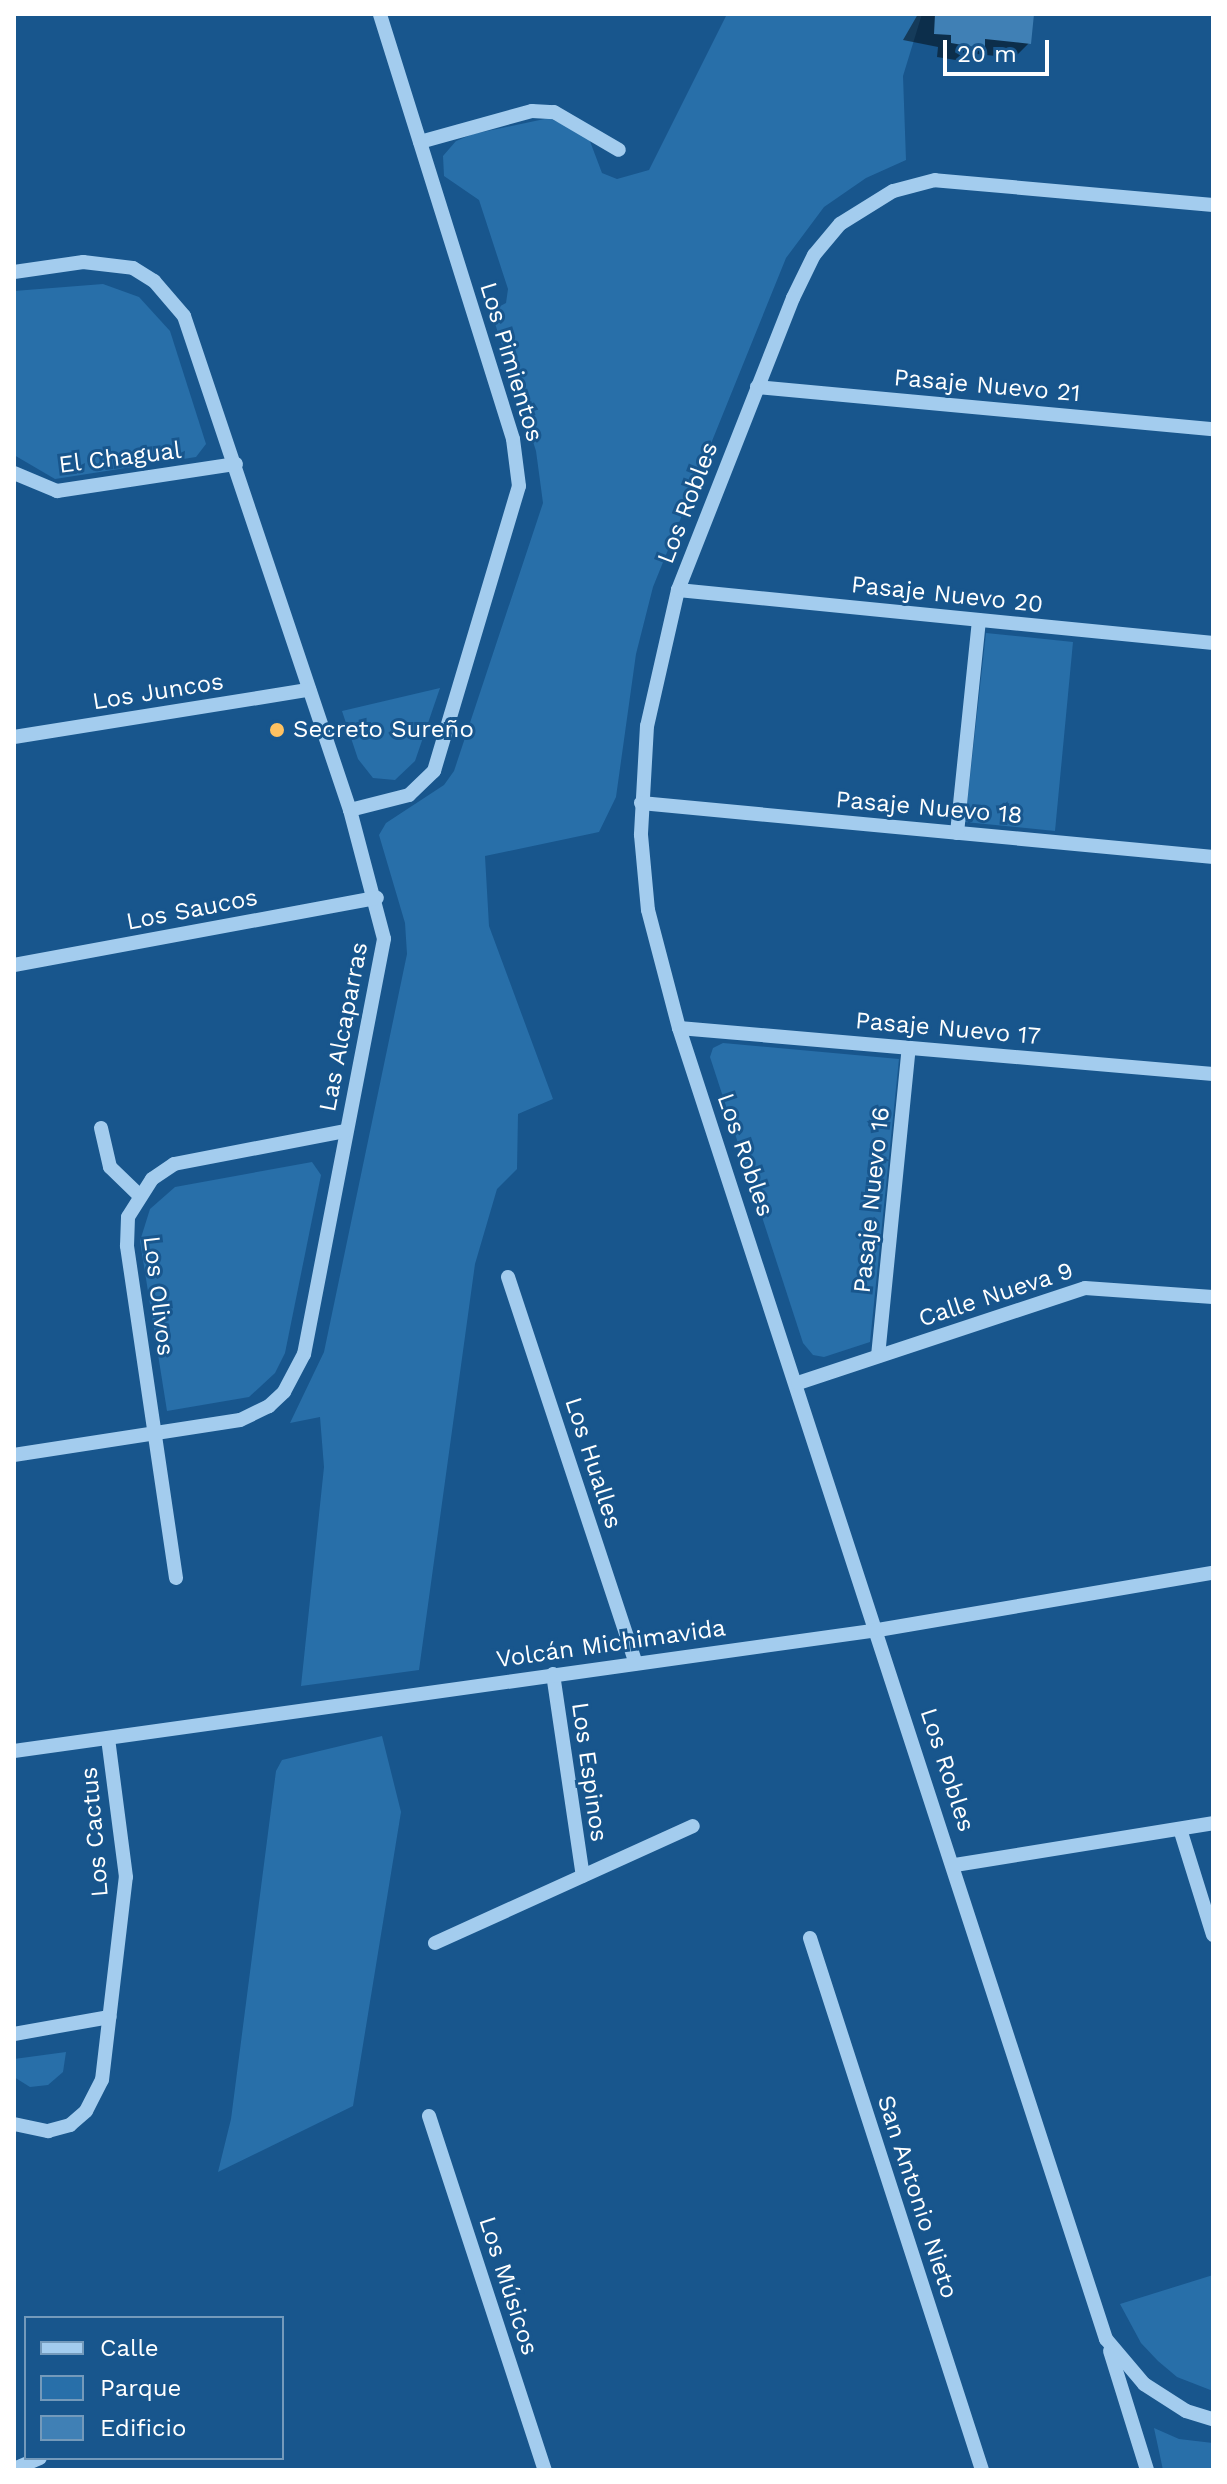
<!DOCTYPE html>
<html>
<head>
<meta charset="utf-8">
<style>
	body { margin:0 }
	#map { position:relative; width:1227px; height:2484px; overflow:hidden; background:#18568d; font-family:"Work Sans",sans-serif }
	div>[style] { position:absolute }
	.green>* { inset:0; background:#286fa9 }
	.shadow>* { inset:0; background:#0007 }
	.building>* { inset:0; background:#4080b5 }
	.minor>* { height:14px; margin:-7px; padding:0 7px; transform-origin:7px; border-radius:7px; background:#a3ccee }
	.dots>* { width:22px; height:22px; translate:-50% -50%; box-sizing:border-box; border:4px solid #18568d; border-radius:50% }
	span { translate:-50% -50%; white-space:nowrap; text-align:center; line-height:1.15; -webkit-text-stroke:6px #18568d; paint-order:stroke }
	.street-label { font-size:24px; color:#fff }
	.poi-label { font-size:24px; color:#fff }
	.left { translate:0 -50%; text-align:left }
	.frame { position:absolute; inset:0; border:16px solid #fff; pointer-events:none }
	.legend { position:absolute; left:24px; top:2316px; width:260px; height:144px; box-sizing:border-box; background:#18568d; border:2px solid #749abb; margin:0; padding:10px 14px; list-style:none; font-size:24px; color:#fff }
	.legend li { display:flex; align-items:center; gap:16px; height:40px }
	.legend b { width:40px; border:2px solid #749abb }
	.scale { position:absolute; left:943px; top:40px; width:106px; height:36px; box-sizing:border-box; border:4px solid #fff; border-top:0; padding-left:10px; font-size:24px; line-height:28px; white-space:nowrap; color:#fff; -webkit-text-stroke:6px #18568d; paint-order:stroke }
</style>
</head>
<body>
<div id="map">
	<div class="green">
		<i style="clip-path:polygon(727px 14px,922px 14px,903px 76px,906px 160px,866px 178px,824px 207px,786px 258px,653px 587px,636px 654px,616px 797px,599px 832px,485px 856px,489px 926px,553px 1099px,518px 1114px,517px 1169px,497px 1189px,475px 1264px,419px 1670px,301px 1686px,324px 1467px,320px 1417px,290px 1423px,324px 1352px,407px 954px,405px 923px,379px 835px,386px 823px,444px 785px,454px 771px,543px 503px,536px 451px,491px 311px,506px 303px,508px 289px,479px 200px,444px 176px,443px 156px,456px 141px,473px 134px,549px 118px,588px 136px,602px 173px,617px 179px,649px 170px)"></i>
		<i style="clip-path:polygon(103px 284px,139px 297px,170px 331px,206px 444px,196px 457px,55px 479px,14px 455px,14px 291px)"></i>
		<i style="clip-path:polygon(986px 633px,1073px 642px,1055px 831px,965px 822px)"></i>
		<i style="clip-path:polygon(440px 688px,415px 761px,395px 780px,373px 778px,358px 759px,342px 711px)"></i>
		<i style="clip-path:polygon(723px 1043px,899px 1059px,870px 1342px,824px 1357px,813px 1355px,803px 1343px,710px 1057px,713px 1048px)"></i>
		<i style="clip-path:polygon(312px 1162px,321px 1175px,285px 1353px,275px 1373px,249px 1397px,167px 1411px,140px 1241px,150px 1209px,175px 1187px)"></i>
		<i style="clip-path:polygon(382px 1736px,401px 1812px,353px 2106px,218px 2172px,231px 2119px,276px 1771px,282px 1760px)"></i>
		<i style="clip-path:polygon(66px 2052px,63px 2072px,48px 2085px,30px 2087px,14px 2077px,14px 2059px)"></i>
		<i style="clip-path:polygon(1213px 2275px,1213px 2391px,1177px 2377px,1158px 2361px,1141px 2343px,1120px 2304px)"></i>
		<i style="clip-path:polygon(1154px 2428px,1179px 2439px,1213px 2443px,1213px 2470px,1163px 2470px)"></i>
	</div>
	<div class="shadow">
		<i style="clip-path:polygon(918px 14px,1032px 14px,1029px 43px,1014px 58px,977px 54px,968px 62px,937px 57px,938px 47px,903px 40px)"></i>
	</div>
	<div class="building">
		<i style="clip-path:polygon(935px 14px,1034px 14px,1031px 44px,985px 39px,985px 49px,951px 43px,951px 35px,934px 34px)"></i>
	</div>
	<div class="minor">
		<i style="left:420px;top:142px;width:116px;rotate:-15.5deg"></i>
		<i style="left:532px;top:111px;width:22px;rotate:3deg"></i>
		<i style="left:554px;top:112px;width:75px;rotate:30.3deg"></i>
		<i style="left:1213px;top:205px;width:279px;rotate:-174.9deg"></i>
		<i style="left:935px;top:180px;width:43px;rotate:165.3deg"></i>
		<i style="left:893px;top:191px;width:62px;rotate:148.1deg"></i>
		<i style="left:840px;top:224px;width:40px;rotate:130deg"></i>
		<i style="left:814px;top:255px;width:48px;rotate:116deg"></i>
		<i style="left:793px;top:298px;width:314px;rotate:111.5deg"></i>
		<i style="left:678px;top:590px;width:139px;rotate:102.8deg"></i>
		<i style="left:647px;top:726px;width:109px;rotate:93.2deg"></i>
		<i style="left:641px;top:835px;width:75px;rotate:84.7deg"></i>
		<i style="left:648px;top:910px;width:122px;rotate:75.3deg"></i>
		<i style="left:679px;top:1028px;width:1379px;rotate:71.96deg"></i>
		<i style="left:1106px;top:2339px;width:59px;rotate:49.8deg"></i>
		<i style="left:1144px;top:2384px;width:50px;rotate:32.7deg"></i>
		<i style="left:1186px;top:2411px;width:28px;rotate:17deg"></i>
		<i style="left:14px;top:272px;width:70px;rotate:-8.2deg"></i>
		<i style="left:83px;top:262px;width:50px;rotate:6.8deg"></i>
		<i style="left:133px;top:268px;width:25px;rotate:32deg"></i>
		<i style="left:154px;top:281px;width:46px;rotate:49.4deg"></i>
		<i style="left:184px;top:316px;width:521px;rotate:71.43deg"></i>
		<i style="left:350px;top:810px;width:133px;rotate:75.2deg"></i>
		<i style="left:384px;top:939px;width:423px;rotate:100.9deg"></i>
		<i style="left:304px;top:1354px;width:43px;rotate:117.8deg"></i>
		<i style="left:284px;top:1392px;width:21px;rotate:137deg"></i>
		<i style="left:269px;top:1406px;width:32px;rotate:154deg"></i>
		<i style="left:240px;top:1420px;width:229px;rotate:171.2deg"></i>
		<i style="left:757px;top:387px;width:458px;rotate:5.3deg"></i>
		<i style="left:14px;top:473px;width:47px;rotate:22.7deg"></i>
		<i style="left:57px;top:491px;width:181px;rotate:-8.6deg"></i>
		<i style="left:678px;top:590px;width:538px;rotate:5.66deg"></i>
		<i style="left:14px;top:737px;width:299px;rotate:-9.1deg"></i>
		<i style="left:641px;top:803px;width:575px;rotate:5.39deg"></i>
		<i style="left:350px;top:810px;width:61px;rotate:-14.3deg"></i>
		<i style="left:409px;top:795px;width:35px;rotate:-44deg"></i>
		<i style="left:434px;top:771px;width:297px;rotate:-73.4deg"></i>
		<i style="left:519px;top:486px;width:47px;rotate:-97.3deg"></i>
		<i style="left:513px;top:439px;width:445px;rotate:-107.4deg"></i>
		<i style="left:957px;top:833px;width:214px;rotate:-84.1deg"></i>
		<i style="left:14px;top:965px;width:369px;rotate:-10.5deg"></i>
		<i style="left:679px;top:1028px;width:536px;rotate:4.92deg"></i>
		<i style="left:101px;top:1128px;width:40px;rotate:77deg"></i>
		<i style="left:110px;top:1167px;width:39px;rotate:44deg"></i>
		<i style="left:508px;top:1277px;width:407px;rotate:71.7deg"></i>
		<i style="left:878px;top:1356px;width:310px;rotate:-84.3deg"></i>
		<i style="left:798px;top:1383px;width:302px;rotate:-18.3deg"></i>
		<i style="left:1085px;top:1288px;width:128px;rotate:4deg"></i>
		<i style="left:176px;top:1578px;width:336px;rotate:-98.4deg"></i>
		<i style="left:127px;top:1246px;width:29px;rotate:-88deg"></i>
		<i style="left:128px;top:1217px;width:45px;rotate:-57.7deg"></i>
		<i style="left:152px;top:1179px;width:27px;rotate:-34deg"></i>
		<i style="left:174px;top:1164px;width:175px;rotate:-10.9deg"></i>
		<i style="left:553px;top:1674px;width:204px;rotate:81.6deg"></i>
		<i style="left:14px;top:1751px;width:872px;rotate:-7.97deg"></i>
		<i style="left:878px;top:1630px;width:340px;rotate:-9.7deg"></i>
		<i style="left:1180px;top:1829px;width:111px;rotate:72.7deg"></i>
		<i style="left:955px;top:1865px;width:261px;rotate:-9.2deg"></i>
		<i style="left:810px;top:1938px;width:559px;rotate:72.08deg"></i>
		<i style="left:435px;top:1943px;width:283px;rotate:-24.4deg"></i>
		<i style="left:14px;top:2034px;width:97px;rotate:-10.1deg"></i>
		<i style="left:429px;top:2116px;width:373px;rotate:71.9deg"></i>
		<i style="left:14px;top:2124px;width:35px;rotate:12deg"></i>
		<i style="left:48px;top:2131px;width:23px;rotate:-15deg"></i>
		<i style="left:70px;top:2125px;width:21px;rotate:-41deg"></i>
		<i style="left:86px;top:2111px;width:35px;rotate:-63deg"></i>
		<i style="left:102px;top:2080px;width:204px;rotate:-83.3deg"></i>
		<i style="left:126px;top:1877px;width:140px;rotate:-97.4deg"></i>
		<i style="left:1110px;top:2351px;width:125px;rotate:72.7deg"></i>
		<i style="left:14px;top:2469px;width:28px;rotate:-23deg"></i>
	</div>
	<div class="dots">
		<i style="left:277px;top:730px;background:#ffc261"></i>
	</div>
	<div class="street-label">
		<span style="left:511px;top:362px;rotate:73deg">Los Pimientos</span>
		<span style="left:987px;top:386px;rotate:5deg">Pasaje Nuevo 21</span>
		<span style="left:120px;top:458px;rotate:-7deg">El Chagual</span>
		<span style="left:688px;top:503px;rotate:-69deg">Los Robles</span>
		<span style="left:947px;top:595px;rotate:6deg">Pasaje Nuevo 20</span>
		<span style="left:158px;top:692px;rotate:-9deg">Los Juncos</span>
		<span style="left:929px;top:808px;rotate:5deg">Pasaje Nuevo 18</span>
		<span style="left:192px;top:910px;rotate:-11deg">Los Saucos</span>
		<span style="left:344px;top:1027px;rotate:-79deg">Las Alcaparras</span>
		<span style="left:948px;top:1029px;rotate:5deg">Pasaje Nuevo 17</span>
		<span style="left:745px;top:1155px;rotate:71deg">Los Robles</span>
		<span style="left:872px;top:1200px;rotate:-84deg">Pasaje Nuevo 16</span>
		<span style="left:996px;top:1295px;rotate:-18deg">Calle Nueva 9</span>
		<span style="left:158px;top:1296px;rotate:83deg">Los Olivos</span>
		<span style="left:593px;top:1463px;rotate:72deg">Los Hualles</span>
		<span style="left:611px;top:1644px;rotate:-8deg">Volcán Michimavida</span>
		<span style="left:947px;top:1770px;rotate:72deg">Los Robles</span>
		<span style="left:589px;top:1772px;rotate:82deg">Los Espinos</span>
		<span style="left:95px;top:1832px;rotate:-95deg">Los Cactus</span>
		<span style="left:917px;top:2197px;rotate:72deg">San Antonio Nieto</span>
		<span style="left:508px;top:2286px;rotate:72deg">Los Músicos</span>
	</div>
	<div class="poi-label">
		<span class="left" style="left:293px;top:730px">Secreto Sureño</span>
	</div>
	<div class="frame"></div>
	<ul class="legend">
	<li><b style="height:10px;background:#a3ccee"></b>Calle</li>
	<li><b style="height:22px;background:#286fa9"></b>Parque</li>
	<li><b style="height:22px;background:#4080b5"></b>Edificio</li>
	</ul>
	<div class="scale">20 m</div>
</div>
</body>
</html>
